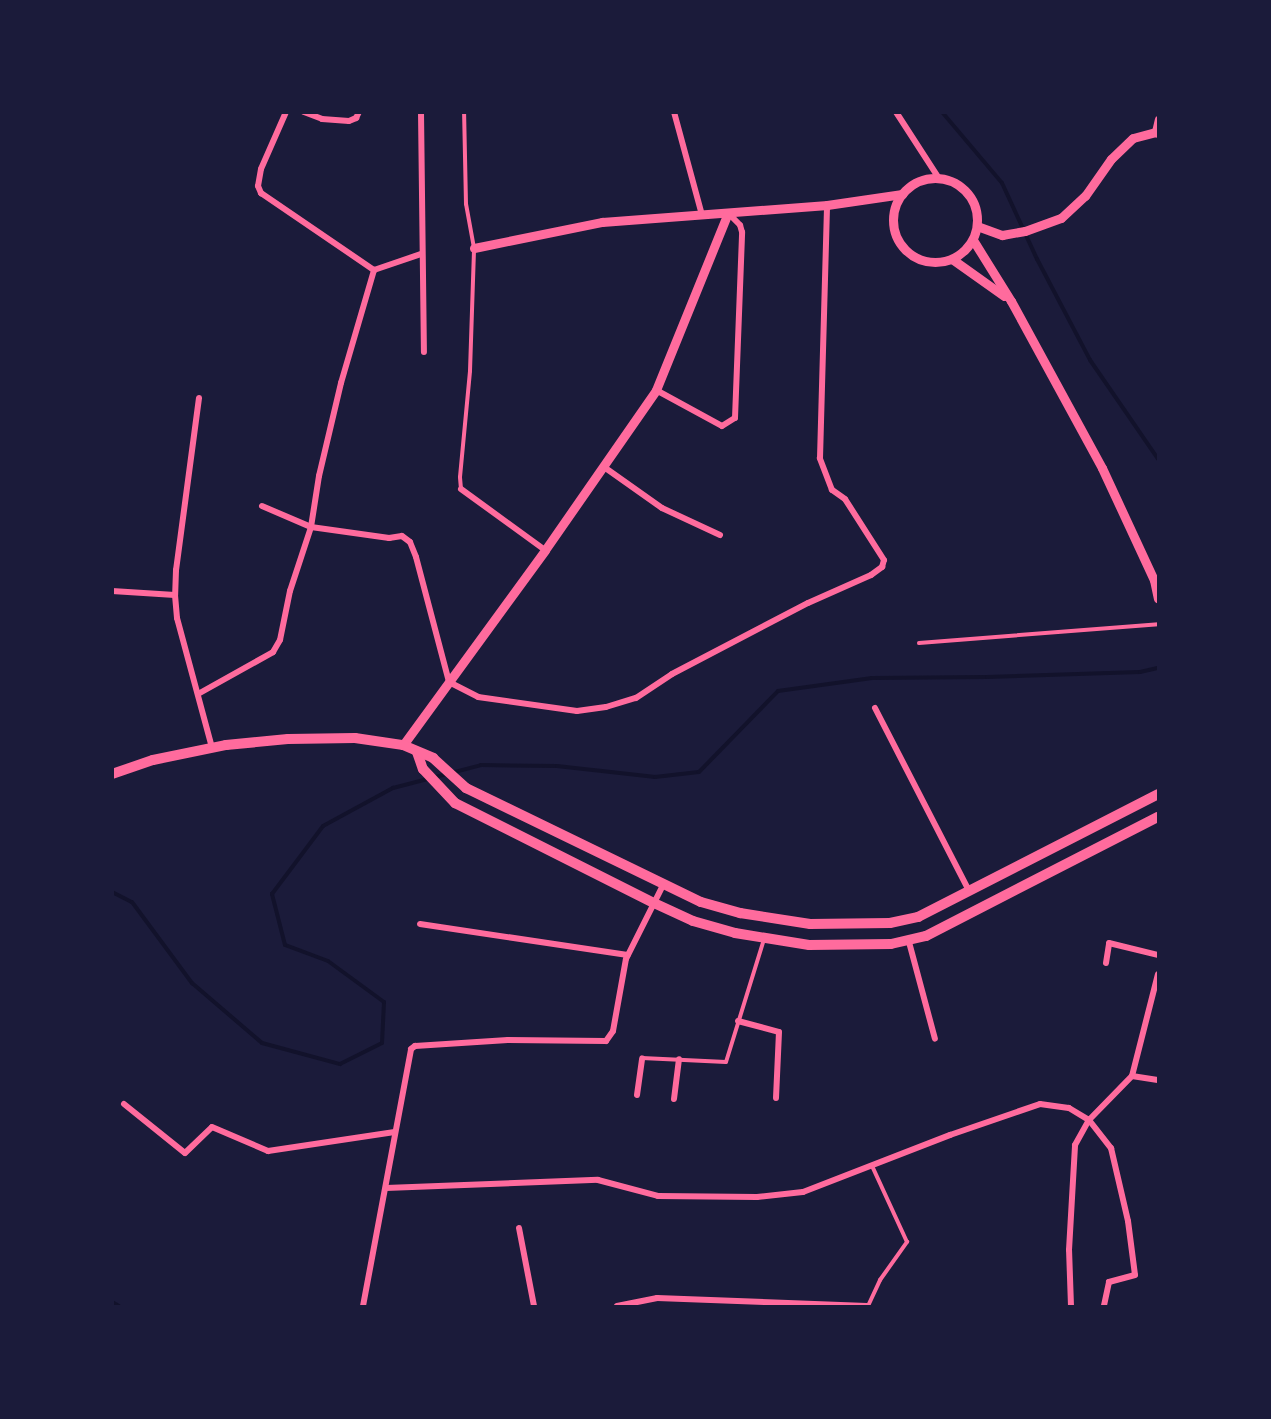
<!DOCTYPE html>
<html>
<head>
<meta charset="utf-8">
<style>
	body { margin:0 }
	#map { position:relative; width:1271px; height:1419px; overflow:hidden; background:#1b1b3a; font-family:Figtree,sans-serif }
	div>[style] { position:absolute }
	.stream>* { height:4px; margin:-2px; padding:0 2px; transform-origin:2px; border-radius:2px; background:#12122b }
	.service>* { height:4px; margin:-2px; padding:0 2px; transform-origin:2px; border-radius:2px; background:#ff6b9d }
	.minor>* { height:6px; margin:-3px; padding:0 3px; transform-origin:3px; border-radius:3px; background:#ff6b9d }
	.tertiary>* { height:9px; margin:-4.5px; padding:0 4.5px; transform-origin:4.5px; border-radius:4.5px; background:#ff6b9d }
	.tertiary>.ring { margin:-4.5px; padding:0; box-sizing:content-box; background:none; border:9px solid #ff6b9d; border-radius:50% }
	.secondary>* { height:10px; margin:-5px; padding:0 5px; transform-origin:5px; border-radius:5px; background:#ff6b9d }
	span { translate:-50% -50%; white-space:nowrap; text-align:center; line-height:1.15; -webkit-text-stroke:6px #1b1b3a; paint-order:stroke }
	.frame { position:absolute; inset:0; border:114px solid #1b1b3a; pointer-events:none }
</style>
</head>
<body>
<div id="map">
	<div class="stream">
		<i style="left:942px;top:112px;width:93px;rotate:49.8deg"></i>
		<i style="left:1002px;top:183px;width:84px;rotate:65.3deg"></i>
		<i style="left:1037px;top:259px;width:114px;rotate:62.3deg"></i>
		<i style="left:1090px;top:360px;width:120px;rotate:55.5deg"></i>
		<i style="left:112px;top:892px;width:22px;rotate:27deg"></i>
		<i style="left:132px;top:902px;width:101px;rotate:53.5deg"></i>
		<i style="left:192px;top:983px;width:92px;rotate:40.6deg"></i>
		<i style="left:262px;top:1043px;width:81px;rotate:15.1deg"></i>
		<i style="left:340px;top:1064px;width:47px;rotate:-26.6deg"></i>
		<i style="left:382px;top:1043px;width:41px;rotate:-87.2deg"></i>
		<i style="left:384px;top:1002px;width:69px;rotate:-143.8deg"></i>
		<i style="left:328px;top:961px;width:46px;rotate:-159.6deg"></i>
		<i style="left:285px;top:945px;width:53px;rotate:-104.3deg"></i>
		<i style="left:272px;top:894px;width:85px;rotate:-53.1deg"></i>
		<i style="left:323px;top:826px;width:80px;rotate:-28.5deg"></i>
		<i style="left:393px;top:788px;width:91px;rotate:-14.6deg"></i>
		<i style="left:481px;top:765px;width:76px;rotate:0.8deg"></i>
		<i style="left:557px;top:766px;width:99px;rotate:6.4deg"></i>
		<i style="left:655px;top:777px;width:44px;rotate:-6.5deg"></i>
		<i style="left:699px;top:772px;width:113px;rotate:-45.7deg"></i>
		<i style="left:778px;top:691px;width:95px;rotate:-7.9deg"></i>
		<i style="left:872px;top:678px;width:115px;rotate:-0.5deg"></i>
		<i style="left:987px;top:677px;width:153px;rotate:-1.9deg"></i>
		<i style="left:1140px;top:672px;width:18px;rotate:-13deg"></i>
		<i style="left:112px;top:1302px;width:8px;rotate:30deg"></i>
	</div>
	<div class="service">
		<i style="left:461px;top:489px;width:12px;rotate:-95deg"></i>
		<i style="left:460px;top:477px;width:106px;rotate:-84.6deg"></i>
		<i style="left:470px;top:371px;width:123px;rotate:-88.1deg"></i>
		<i style="left:474px;top:248px;width:45px;rotate:-100.3deg"></i>
		<i style="left:466px;top:204px;width:92px;rotate:-91.2deg"></i>
		<i style="left:919px;top:643px;width:240px;rotate:-4.5deg"></i>
		<i style="left:642px;top:1058px;width:84px;rotate:2.7deg"></i>
		<i style="left:726px;top:1062px;width:129px;rotate:-72.8deg"></i>
		<i style="left:868px;top:1306px;width:29px;rotate:-65deg"></i>
		<i style="left:880px;top:1280px;width:47px;rotate:-54.6deg"></i>
		<i style="left:907px;top:1242px;width:84px;rotate:-114.7deg"></i>
	</div>
	<div class="minor">
		<i style="left:286px;top:112px;width:62px;rotate:113.7deg"></i>
		<i style="left:261px;top:169px;width:17px;rotate:100deg"></i>
		<i style="left:258px;top:186px;width:8px;rotate:67deg"></i>
		<i style="left:261px;top:193px;width:137px;rotate:34.3deg"></i>
		<i style="left:374px;top:270px;width:50px;rotate:-18.8deg"></i>
		<i style="left:304px;top:112px;width:19px;rotate:21deg"></i>
		<i style="left:322px;top:119px;width:27px;rotate:4deg"></i>
		<i style="left:349px;top:121px;width:8px;rotate:-23deg"></i>
		<i style="left:356px;top:118px;width:7px;rotate:-63deg"></i>
		<i style="left:421px;top:112px;width:240px;rotate:89.3deg"></i>
		<i style="left:674px;top:112px;width:107px;rotate:74.8deg"></i>
		<i style="left:896px;top:112px;width:77px;rotate:57.1deg"></i>
		<i style="left:1155px;top:132px;width:13px;rotate:-77deg"></i>
		<i style="left:656px;top:390px;width:75px;rotate:28.6deg"></i>
		<i style="left:722px;top:426px;width:15px;rotate:-32deg"></i>
		<i style="left:735px;top:418px;width:186px;rotate:-87.8deg"></i>
		<i style="left:742px;top:232px;width:7px;rotate:-106deg"></i>
		<i style="left:740px;top:225px;width:17px;rotate:-135deg"></i>
		<i style="left:199px;top:398px;width:174px;rotate:97.6deg"></i>
		<i style="left:176px;top:570px;width:25px;rotate:92deg"></i>
		<i style="left:175px;top:595px;width:23px;rotate:85deg"></i>
		<i style="left:177px;top:618px;width:135px;rotate:74.9deg"></i>
		<i style="left:604px;top:467px;width:71px;rotate:35.3deg"></i>
		<i style="left:662px;top:508px;width:64px;rotate:25deg"></i>
		<i style="left:461px;top:489px;width:104px;rotate:36deg"></i>
		<i style="left:262px;top:506px;width:53px;rotate:23.2deg"></i>
		<i style="left:311px;top:527px;width:79px;rotate:8deg"></i>
		<i style="left:389px;top:538px;width:13px;rotate:-9deg"></i>
		<i style="left:402px;top:536px;width:10px;rotate:37deg"></i>
		<i style="left:410px;top:542px;width:16px;rotate:68deg"></i>
		<i style="left:416px;top:557px;width:129px;rotate:75.2deg"></i>
		<i style="left:449px;top:682px;width:33px;rotate:27deg"></i>
		<i style="left:478px;top:697px;width:100px;rotate:8deg"></i>
		<i style="left:577px;top:711px;width:29px;rotate:-8deg"></i>
		<i style="left:606px;top:707px;width:31px;rotate:-17deg"></i>
		<i style="left:636px;top:698px;width:43px;rotate:-33.7deg"></i>
		<i style="left:672px;top:674px;width:153px;rotate:-27.6deg"></i>
		<i style="left:808px;top:603px;width:69px;rotate:-24deg"></i>
		<i style="left:871px;top:575px;width:14px;rotate:-36deg"></i>
		<i style="left:882px;top:567px;width:7px;rotate:-74deg"></i>
		<i style="left:884px;top:560px;width:72px;rotate:-122.6deg"></i>
		<i style="left:845px;top:499px;width:16px;rotate:-145deg"></i>
		<i style="left:832px;top:490px;width:34px;rotate:-111deg"></i>
		<i style="left:820px;top:458px;width:253px;rotate:-88.4deg"></i>
		<i style="left:112px;top:591px;width:63px;rotate:3.6deg"></i>
		<i style="left:198px;top:694px;width:86px;rotate:-29.2deg"></i>
		<i style="left:273px;top:652px;width:14px;rotate:-60deg"></i>
		<i style="left:280px;top:640px;width:50px;rotate:-78.5deg"></i>
		<i style="left:290px;top:591px;width:67px;rotate:-71.8deg"></i>
		<i style="left:311px;top:527px;width:52px;rotate:-81.1deg"></i>
		<i style="left:319px;top:476px;width:96px;rotate:-76.7deg"></i>
		<i style="left:341px;top:383px;width:118px;rotate:-73.7deg"></i>
		<i style="left:875px;top:708px;width:206px;rotate:62.8deg"></i>
		<i style="left:420px;top:924px;width:210px;rotate:8.5deg"></i>
		<i style="left:909px;top:942px;width:100px;rotate:75deg"></i>
		<i style="left:1106px;top:963px;width:20px;rotate:-81deg"></i>
		<i style="left:1109px;top:943px;width:50px;rotate:13.8deg"></i>
		<i style="left:738px;top:1021px;width:42px;rotate:15deg"></i>
		<i style="left:779px;top:1032px;width:66px;rotate:92.6deg"></i>
		<i style="left:1132px;top:1076px;width:26px;rotate:9deg"></i>
		<i style="left:637px;top:1095px;width:37px;rotate:-82deg"></i>
		<i style="left:674px;top:1099px;width:40px;rotate:-82.9deg"></i>
		<i style="left:124px;top:1104px;width:78px;rotate:38.8deg"></i>
		<i style="left:185px;top:1153px;width:37px;rotate:-44deg"></i>
		<i style="left:212px;top:1127px;width:61px;rotate:23.2deg"></i>
		<i style="left:268px;top:1151px;width:128px;rotate:-8.5deg"></i>
		<i style="left:386px;top:1188px;width:212px;rotate:-2.2deg"></i>
		<i style="left:598px;top:1180px;width:62px;rotate:14.9deg"></i>
		<i style="left:658px;top:1196px;width:99px;rotate:0.6deg"></i>
		<i style="left:757px;top:1197px;width:46px;rotate:-6.2deg"></i>
		<i style="left:803px;top:1192px;width:158px;rotate:-21.2deg"></i>
		<i style="left:950px;top:1135px;width:95px;rotate:-19deg"></i>
		<i style="left:1040px;top:1104px;width:29px;rotate:8deg"></i>
		<i style="left:1069px;top:1108px;width:23px;rotate:31deg"></i>
		<i style="left:1089px;top:1120px;width:36px;rotate:52deg"></i>
		<i style="left:1111px;top:1148px;width:75px;rotate:76.9deg"></i>
		<i style="left:1128px;top:1221px;width:54px;rotate:82.6deg"></i>
		<i style="left:1135px;top:1275px;width:27px;rotate:165deg"></i>
		<i style="left:1109px;top:1282px;width:25px;rotate:102deg"></i>
		<i style="left:519px;top:1228px;width:79px;rotate:79.1deg"></i>
		<i style="left:363px;top:1306px;width:261px;rotate:-79.4deg"></i>
		<i style="left:411px;top:1049px;width:5px;rotate:-37deg"></i>
		<i style="left:415px;top:1046px;width:93px;rotate:-3.7deg"></i>
		<i style="left:508px;top:1040px;width:98px;rotate:0.6deg"></i>
		<i style="left:606px;top:1041px;width:12px;rotate:-55deg"></i>
		<i style="left:613px;top:1031px;width:73px;rotate:-79.8deg"></i>
		<i style="left:626px;top:959px;width:83px;rotate:-63.4deg"></i>
		<i style="left:617px;top:1306px;width:41px;rotate:-11.3deg"></i>
		<i style="left:657px;top:1298px;width:210px;rotate:2.2deg"></i>
		<i style="left:1071px;top:1306px;width:56px;rotate:-92deg"></i>
		<i style="left:1069px;top:1250px;width:105px;rotate:-86.7deg"></i>
		<i style="left:1075px;top:1145px;width:29px;rotate:-61deg"></i>
		<i style="left:1089px;top:1120px;width:62px;rotate:-45.7deg"></i>
		<i style="left:1132px;top:1076px;width:105px;rotate:-75.7deg"></i>
	</div>
	<div class="tertiary">
		<i class="ring" style="left:893px;top:178px;width:75px;height:75px"></i>
		<i style="left:977px;top:226px;width:27px;rotate:20deg"></i>
		<i style="left:1002px;top:235px;width:23px;rotate:-10deg"></i>
		<i style="left:1025px;top:231px;width:38px;rotate:-20deg"></i>
		<i style="left:1061px;top:218px;width:33px;rotate:-43deg"></i>
		<i style="left:1085px;top:196px;width:45px;rotate:-54.9deg"></i>
		<i style="left:1111px;top:159px;width:30px;rotate:-44deg"></i>
		<i style="left:1133px;top:138px;width:23px;rotate:-15deg"></i>
		<i style="left:1155px;top:132px;width:3px;rotate:18deg"></i>
		<i style="left:973px;top:240px;width:72px;rotate:58.1deg"></i>
		<i style="left:1011px;top:301px;width:190px;rotate:61.4deg"></i>
		<i style="left:1102px;top:468px;width:123px;rotate:65.1deg"></i>
		<i style="left:1154px;top:580px;width:19px;rotate:78deg"></i>
		<i style="left:474px;top:248px;width:131px;rotate:-11.5deg"></i>
		<i style="left:602px;top:222px;width:226px;rotate:-4.3deg"></i>
		<i style="left:827px;top:205px;width:76px;rotate:-8.3deg"></i>
		<i style="left:952px;top:259px;width:64px;rotate:35.4deg"></i>
		<i style="left:403px;top:745px;width:241px;rotate:-53.9deg"></i>
		<i style="left:545px;top:550px;width:195px;rotate:-55.2deg"></i>
		<i style="left:656px;top:390px;width:191px;rotate:-67.9deg"></i>
	</div>
	<div class="secondary">
		<i style="left:417px;top:752px;width:18px;rotate:71deg"></i>
		<i style="left:423px;top:769px;width:47px;rotate:46.7deg"></i>
		<i style="left:455px;top:803px;width:223px;rotate:26.7deg"></i>
		<i style="left:654px;top:903px;width:43px;rotate:24.8deg"></i>
		<i style="left:693px;top:921px;width:44px;rotate:15.9deg"></i>
		<i style="left:735px;top:933px;width:75px;rotate:9.2deg"></i>
		<i style="left:809px;top:945px;width:82px;rotate:-0.7deg"></i>
		<i style="left:891px;top:944px;width:36px;rotate:-13deg"></i>
		<i style="left:926px;top:936px;width:261px;rotate:-27.2deg"></i>
		<i style="left:112px;top:774px;width:43px;rotate:-18.9deg"></i>
		<i style="left:153px;top:760px;width:75px;rotate:-11.6deg"></i>
		<i style="left:226px;top:745px;width:62px;rotate:-5.5deg"></i>
		<i style="left:288px;top:739px;width:67px;rotate:-0.9deg"></i>
		<i style="left:355px;top:738px;width:49px;rotate:8.3deg"></i>
		<i style="left:403px;top:745px;width:33px;rotate:23deg"></i>
		<i style="left:433px;top:758px;width:45px;rotate:42.3deg"></i>
		<i style="left:466px;top:788px;width:261px;rotate:25.9deg"></i>
		<i style="left:701px;top:902px;width:41px;rotate:15.8deg"></i>
		<i style="left:740px;top:913px;width:71px;rotate:8.9deg"></i>
		<i style="left:810px;top:924px;width:80px;rotate:-0.7deg"></i>
		<i style="left:890px;top:923px;width:29px;rotate:-12deg"></i>
		<i style="left:918px;top:917px;width:270px;rotate:-27.1deg"></i>
	</div>
	<div class="frame"></div>
</div>
</body>
</html>
